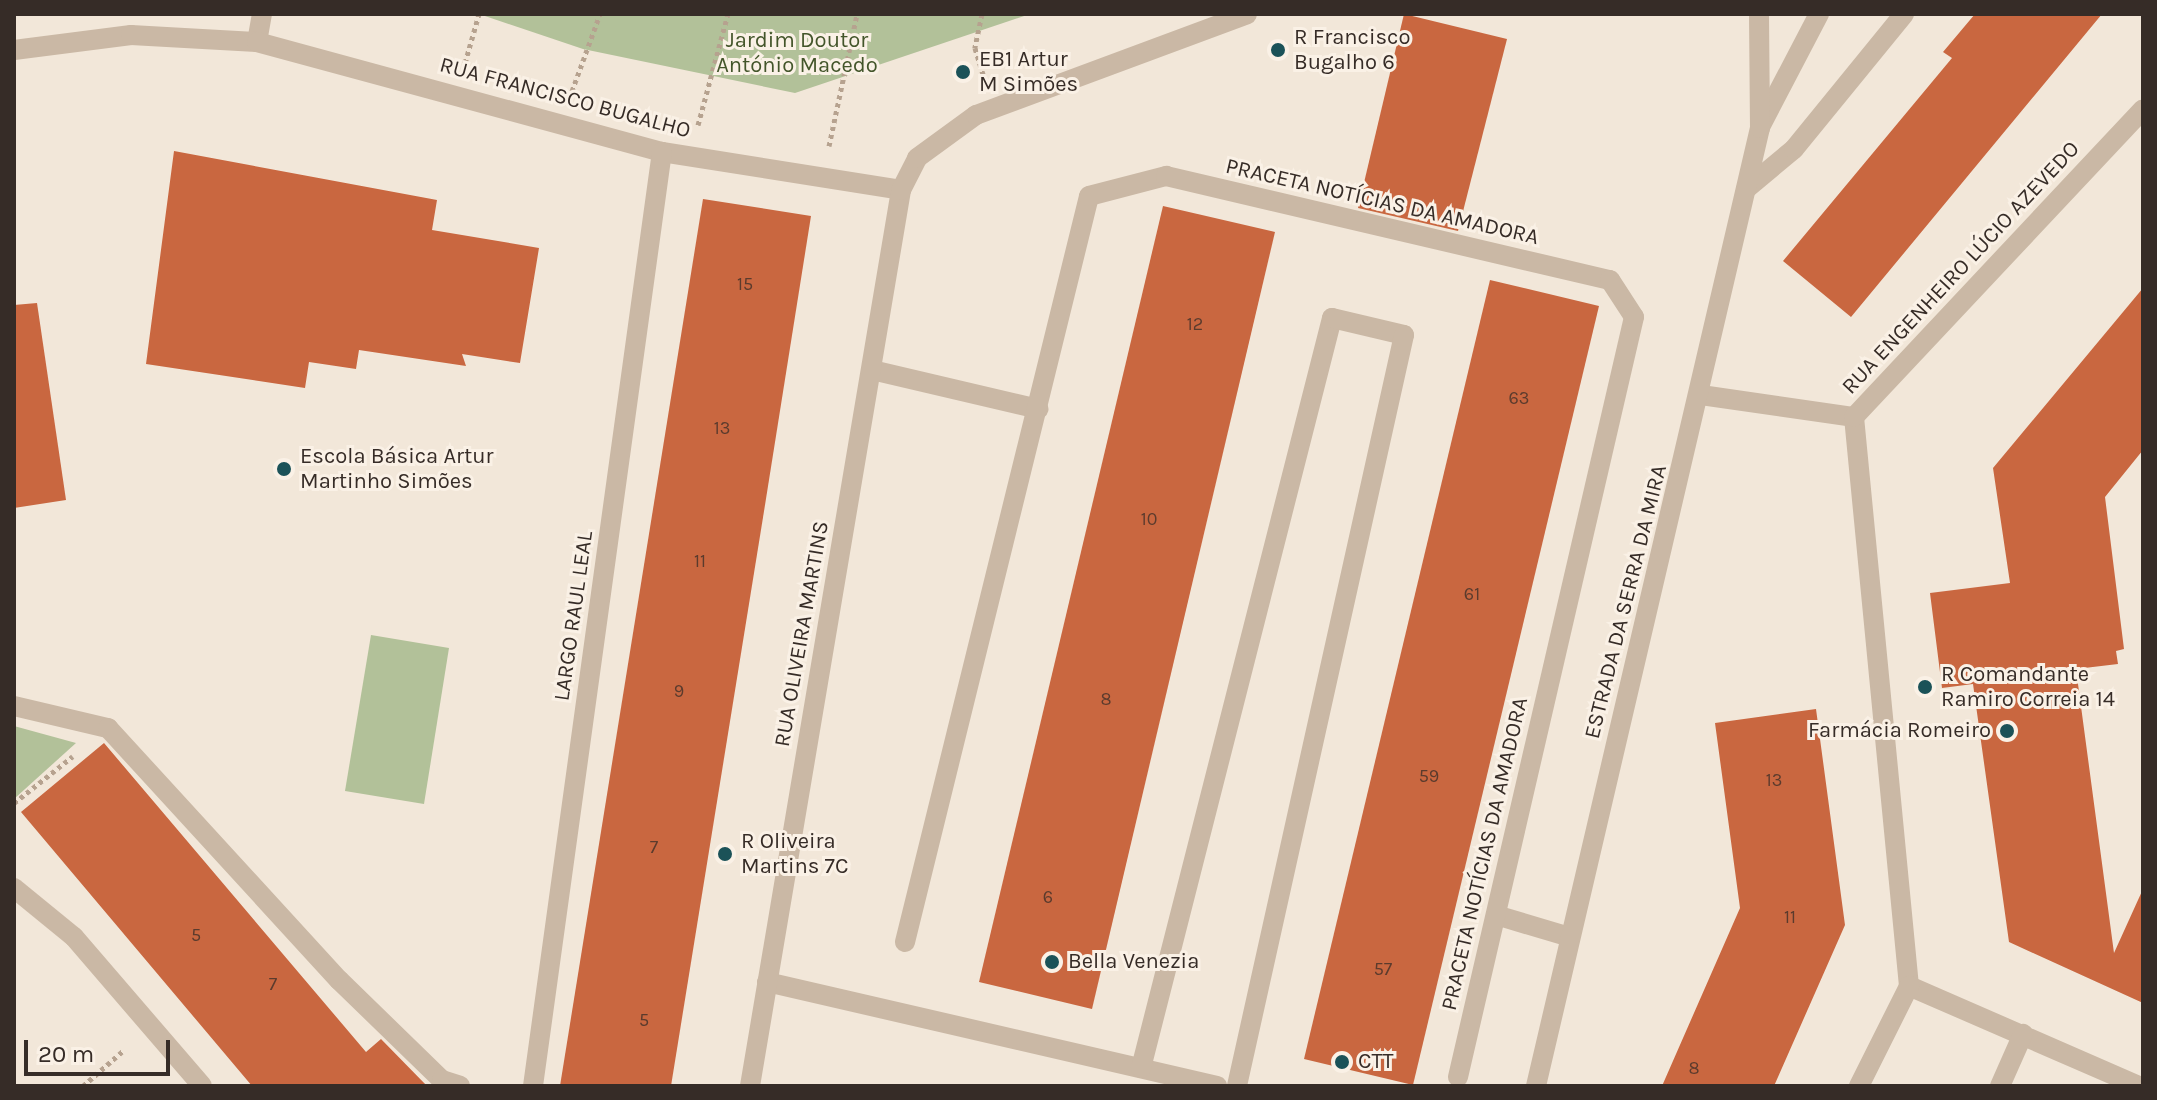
<!DOCTYPE html>
<html>
<head>
<meta charset="utf-8">
<style>
	body { margin:0 }
	#map { position:relative; width:2157px; height:1100px; overflow:hidden; background:#f2e7d9; font-family:Karla,sans-serif }
	div>[style] { position:absolute }
	.green>* { inset:0; background:#b2c199 }
	.building>* { inset:0; background:#c96740 }
	.path>* { height:5px; margin-top:-2.5px; transform-origin:0; background:repeating-linear-gradient(90deg,#b6a28f 0 4px,transparent 0 8px) }
	.minor>* { height:20px; margin:-10px; padding:0 10px; transform-origin:10px; border-radius:10px; background:#cab8a5 }
	.dots>* { width:22px; height:22px; translate:-50% -50%; box-sizing:border-box; border:4px solid #faf1e6; border-radius:50% }
	span { translate:-50% -50%; white-space:nowrap; text-align:center; line-height:1.15; -webkit-text-stroke:6px #faf1e6; paint-order:stroke }
	.number-label { font-size:18px; color:#5b3b2d }
	.number-label span { -webkit-text-stroke-width:0 }
	.poi-label { font-size:22px; color:#362c27 }
	.left { translate:0 -50%; text-align:left }
	.right { translate:-100% -50%; text-align:right }
	.park-label { font-size:22px; color:#43552a }
	.street-label { font-size:22px; color:#362c27 }
	.frame { position:absolute; inset:0; border:16px solid #362c27; pointer-events:none }
	.scale { position:absolute; left:24px; top:1040px; width:146px; height:36px; box-sizing:border-box; border:4px solid #362c27; border-top:0; padding-left:10px; font-size:24px; line-height:28px; white-space:nowrap; color:#362c27; -webkit-text-stroke:6px #faf1e6; paint-order:stroke }
</style>
</head>
<body>
<div id="map">
	<div class="green">
		<i style="clip-path:polygon(479px 14px,1030px 14px,795px 93px,583px 49px)"></i>
		<i style="clip-path:polygon(371px 635px,449px 648px,424px 804px,345px 791px)"></i>
		<i style="clip-path:polygon(14px 726px,76px 743px,14px 799px)"></i>
	</div>
	<div class="building">
		<i style="clip-path:polygon(1404px 14px,1507px 39px,1458px 231px,1358px 208px)"></i>
		<i style="clip-path:polygon(1975px 14px,2102px 14px,1851px 317px,1783px 261px,1952px 58px,1943px 52px)"></i>
		<i style="clip-path:polygon(174px 151px,437px 200px,432px 230px,539px 248px,520px 363px,462px 354px,466px 366px,359px 350px,356px 369px,309px 362px,305px 388px,146px 364px)"></i>
		<i style="clip-path:polygon(703px 199px,811px 216px,765px 505px,671px 1086px,560px 1086px)"></i>
		<i style="clip-path:polygon(1163px 206px,1275px 232px,1092px 1009px,979px 982px)"></i>
		<i style="clip-path:polygon(1490px 280px,1599px 306px,1413px 1085px,1304px 1059px)"></i>
		<i style="clip-path:polygon(2143px 288px,2143px 450px,2105px 497px,2124px 649px,2116px 651px,2118px 664px,2076px 669px,2114px 953px,2143px 889px,2143px 1003px,2009px 942px,1973px 684px,1942px 688px,1930px 593px,2010px 583px,1993px 468px)"></i>
		<i style="clip-path:polygon(37px 303px,66px 500px,14px 508px,14px 305px)"></i>
		<i style="clip-path:polygon(1816px 709px,1845px 925px,1774px 1086px,1662px 1086px,1740px 908px,1715px 723px)"></i>
		<i style="clip-path:polygon(104px 743px,366px 1052px,381px 1039px,427px 1086px,252px 1086px,21px 812px)"></i>
	</div>
	<div class="path">
		<i style="left:982px;top:14px;width:35px;rotate:102deg"></i>
		<i style="left:975px;top:48px;width:28px;rotate:73deg"></i>
		<i style="left:465px;top:63px;width:51px;rotate:-74.1deg"></i>
		<i style="left:572px;top:91px;width:82px;rotate:-70deg"></i>
		<i style="left:698px;top:125px;width:115px;rotate:-74.9deg"></i>
		<i style="left:829px;top:146px;width:135px;rotate:-78deg"></i>
		<i style="left:14px;top:803px;width:75px;rotate:-38.5deg"></i>
		<i style="left:83px;top:1086px;width:55px;rotate:-41.3deg"></i>
	</div>
	<div class="minor">
		<i style="left:257px;top:42px;width:28px;rotate:-80deg"></i>
		<i style="left:14px;top:50px;width:118px;rotate:-7.3deg"></i>
		<i style="left:131px;top:35px;width:126px;rotate:3.2deg"></i>
		<i style="left:257px;top:42px;width:420px;rotate:15.2deg"></i>
		<i style="left:662px;top:152px;width:242px;rotate:9deg"></i>
		<i style="left:1761px;top:125px;width:125px;rotate:-62.4deg"></i>
		<i style="left:1746px;top:189px;width:62px;rotate:-39.8deg"></i>
		<i style="left:1794px;top:149px;width:174px;rotate:-50.8deg"></i>
		<i style="left:872px;top:370px;width:171px;rotate:13.2deg"></i>
		<i style="left:1701px;top:395px;width:155px;rotate:8.2deg"></i>
		<i style="left:1854px;top:417px;width:572px;rotate:84.48deg"></i>
		<i style="left:1909px;top:986px;width:251px;rotate:23.5deg"></i>
		<i style="left:1854px;top:417px;width:422px;rotate:-46.8deg"></i>
		<i style="left:14px;top:706px;width:97px;rotate:13.2deg"></i>
		<i style="left:108px;top:728px;width:342px;rotate:47.5deg"></i>
		<i style="left:339px;top:980px;width:144px;rotate:44.2deg"></i>
		<i style="left:442px;top:1080px;width:19px;rotate:18deg"></i>
		<i style="left:14px;top:888px;width:77px;rotate:39.2deg"></i>
		<i style="left:74px;top:937px;width:196px;rotate:49.3deg"></i>
		<i style="left:1496px;top:915px;width:77px;rotate:16.6deg"></i>
		<i style="left:905px;top:942px;width:768px;rotate:-76.14deg"></i>
		<i style="left:1089px;top:196px;width:80px;rotate:-14.6deg"></i>
		<i style="left:1166px;top:176px;width:456px;rotate:13.2deg"></i>
		<i style="left:1610px;top:280px;width:44px;rotate:57deg"></i>
		<i style="left:1634px;top:317px;width:780px;rotate:103.04deg"></i>
		<i style="left:767px;top:982px;width:462px;rotate:13deg"></i>
		<i style="left:1141px;top:1068px;width:774px;rotate:-75.71deg"></i>
		<i style="left:1332px;top:318px;width:74px;rotate:13.3deg"></i>
		<i style="left:1404px;top:335px;width:769px;rotate:102.54deg"></i>
		<i style="left:533px;top:1086px;width:943px;rotate:-82.14deg"></i>
		<i style="left:750px;top:1086px;width:909px;rotate:-80.43deg"></i>
		<i style="left:901px;top:190px;width:36px;rotate:-63deg"></i>
		<i style="left:917px;top:158px;width:73px;rotate:-36.1deg"></i>
		<i style="left:976px;top:115px;width:289px;rotate:-20.4deg"></i>
		<i style="left:1536px;top:1086px;width:984px;rotate:-76.84deg"></i>
		<i style="left:1760px;top:128px;width:114px;rotate:-90.5deg"></i>
		<i style="left:1859px;top:1086px;width:112px;rotate:-63.4deg"></i>
		<i style="left:2000px;top:1086px;width:57px;rotate:-66.1deg"></i>
	</div>
	<div class="dots">
		<i style="left:1278px;top:50px;background:#1b5258"></i>
		<i style="left:963px;top:72px;background:#1b5258"></i>
		<i style="left:284px;top:469px;background:#1b5258"></i>
		<i style="left:1925px;top:687px;background:#1b5258"></i>
		<i style="left:2007px;top:731px;background:#1b5258"></i>
		<i style="left:725px;top:854px;background:#1b5258"></i>
		<i style="left:1052px;top:962px;background:#1b5258"></i>
		<i style="left:1342px;top:1062px;background:#1b5258"></i>
	</div>
	<div class="number-label">
		<span style="left:745px;top:284px">15</span>
		<span style="left:1195px;top:324px">12</span>
		<span style="left:1519px;top:398px">63</span>
		<span style="left:722px;top:428px">13</span>
		<span style="left:1149px;top:519px">10</span>
		<span style="left:700px;top:561px">11</span>
		<span style="left:1472px;top:594px">61</span>
		<span style="left:679px;top:691px">9</span>
		<span style="left:1106px;top:699px">8</span>
		<span style="left:1429px;top:776px">59</span>
		<span style="left:1774px;top:780px">13</span>
		<span style="left:654px;top:847px">7</span>
		<span style="left:1048px;top:897px">6</span>
		<span style="left:1790px;top:917px">11</span>
		<span style="left:196px;top:935px">5</span>
		<span style="left:1383px;top:969px">57</span>
		<span style="left:273px;top:984px">7</span>
		<span style="left:644px;top:1020px">5</span>
		<span style="left:1694px;top:1068px">8</span>
	</div>
	<div class="poi-label">
		<span class="left" style="left:1294px;top:50px">R Francisco<br>Bugalho 6</span>
		<span class="left" style="left:979px;top:72px">EB1 Artur<br>M Simões</span>
		<span class="left" style="left:300px;top:469px">Escola Básica Artur<br>Martinho Simões</span>
		<span class="left" style="left:1941px;top:687px">R Comandante<br>Ramiro Correia 14</span>
		<span class="right" style="left:1991px;top:731px">Farmácia Romeiro</span>
		<span class="left" style="left:741px;top:854px">R Oliveira<br>Martins 7C</span>
		<span class="left" style="left:1068px;top:962px">Bella Venezia</span>
		<span class="left" style="left:1358px;top:1062px">CTT</span>
	</div>
	<div class="park-label">
		<span style="left:797px;top:53px">Jardim Doutor<br>António Macedo</span>
	</div>
	<div class="street-label">
		<span style="left:565px;top:98px;rotate:15deg">RUA FRANCISCO BUGALHO</span>
		<span style="left:1382px;top:202px;rotate:13deg">PRACETA NOTÍCIAS DA AMADORA</span>
		<span style="left:1961px;top:268px;rotate:-47deg">RUA ENGENHEIRO LÚCIO AZEVEDO</span>
		<span style="left:1626px;top:602px;rotate:-76deg">ESTRADA DA SERRA DA MIRA</span>
		<span style="left:574px;top:616px;rotate:-82deg">LARGO RAUL LEAL</span>
		<span style="left:802px;top:634px;rotate:-80deg">RUA OLIVEIRA MARTINS</span>
		<span style="left:1485px;top:854px;rotate:-77deg">PRACETA NOTÍCIAS DA AMADORA</span>
	</div>
	<div class="frame"></div>
	<div class="scale">20 m</div>
</div>
</body>
</html>
